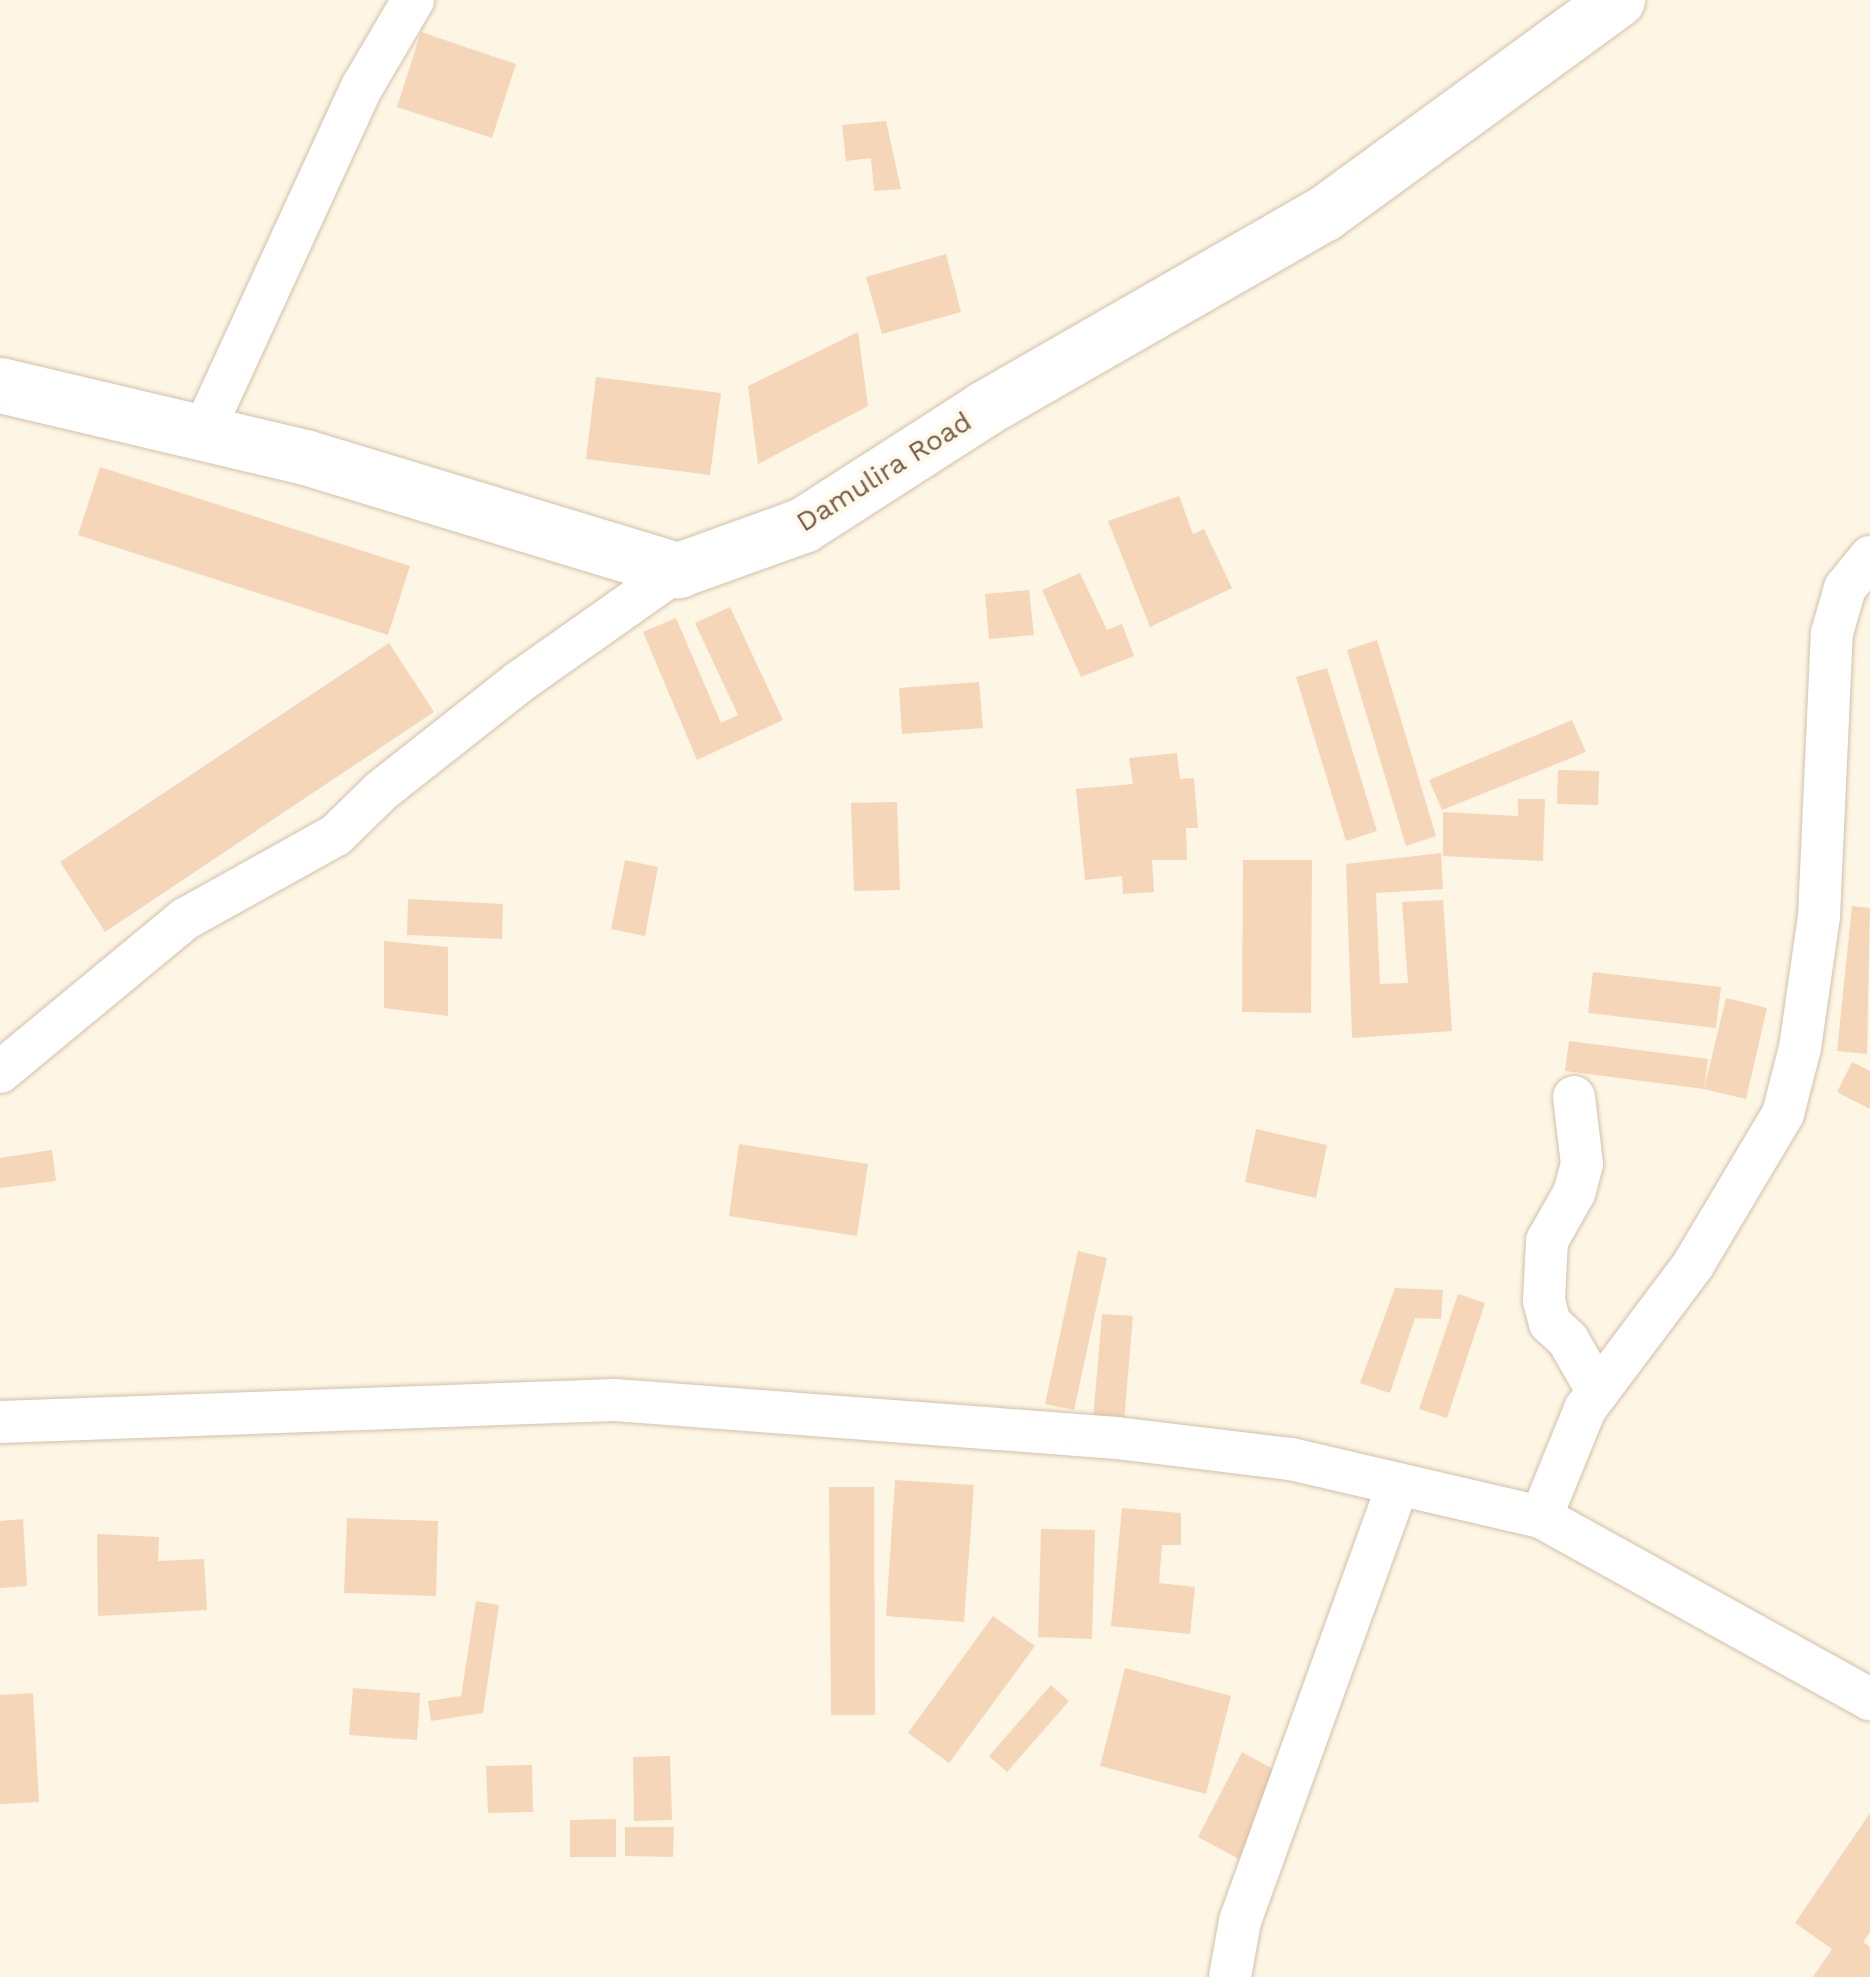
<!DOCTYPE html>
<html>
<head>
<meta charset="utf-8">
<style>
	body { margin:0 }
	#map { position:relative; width:1870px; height:1977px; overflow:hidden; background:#fef6e4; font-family:"Work Sans",sans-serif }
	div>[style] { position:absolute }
	.building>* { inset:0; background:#f5d6b9 }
	.roads { filter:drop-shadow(0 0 2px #d2c0ab) drop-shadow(0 0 2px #d2c0ab) }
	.minor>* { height:42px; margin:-21px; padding:0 21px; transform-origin:21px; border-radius:21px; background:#fff }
	.tertiary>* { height:55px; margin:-27.5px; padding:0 27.5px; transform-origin:27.5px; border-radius:27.5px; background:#fff }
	span { translate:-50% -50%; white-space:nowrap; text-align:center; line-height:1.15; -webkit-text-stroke:8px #fff9eb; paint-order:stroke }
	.street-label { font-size:28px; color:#785c47 }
</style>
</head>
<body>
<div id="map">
	<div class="building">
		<i style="clip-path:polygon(421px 32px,516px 64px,492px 138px,397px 107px)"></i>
		<i style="clip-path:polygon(886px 121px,901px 189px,874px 191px,871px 158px,846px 161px,842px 125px)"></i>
		<i style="clip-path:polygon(946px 254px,961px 312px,882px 334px,866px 277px)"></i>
		<i style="clip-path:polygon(858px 332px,868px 406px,758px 464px,748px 386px)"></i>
		<i style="clip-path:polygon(596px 377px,721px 393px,710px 475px,586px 459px)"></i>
		<i style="clip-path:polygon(100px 467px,410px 566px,388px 635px,78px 535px)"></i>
		<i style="clip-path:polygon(1179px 496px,1193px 534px,1204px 529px,1232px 588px,1150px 627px,1108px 521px)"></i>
		<i style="clip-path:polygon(1080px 573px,1107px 630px,1122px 624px,1134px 656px,1081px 677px,1042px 590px)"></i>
		<i style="clip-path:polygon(1029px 590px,1034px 635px,989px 639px,985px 594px)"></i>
		<i style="clip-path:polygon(730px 607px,783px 720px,697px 760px,643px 632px,676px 618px,721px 723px,738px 715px,695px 623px)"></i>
		<i style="clip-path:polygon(1377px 640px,1436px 836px,1406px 846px,1347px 650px)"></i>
		<i style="clip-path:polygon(389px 643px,434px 712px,105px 932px,60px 862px)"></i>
		<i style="clip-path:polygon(1327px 668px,1377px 831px,1346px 841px,1296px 677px)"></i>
		<i style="clip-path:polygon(979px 682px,983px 728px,902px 734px,899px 688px)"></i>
		<i style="clip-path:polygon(1572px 720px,1586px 752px,1442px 810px,1429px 780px)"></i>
		<i style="clip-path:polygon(1177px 753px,1180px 779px,1194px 778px,1198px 828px,1186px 828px,1187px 860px,1152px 860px,1154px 892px,1123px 894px,1122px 876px,1085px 880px,1076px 789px,1133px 784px,1129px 758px)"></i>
		<i style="clip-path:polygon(1558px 770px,1599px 771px,1598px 805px,1557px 804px)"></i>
		<i style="clip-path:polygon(1518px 799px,1545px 799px,1543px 861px,1443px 856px,1443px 812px,1518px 816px)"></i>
		<i style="clip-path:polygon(897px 802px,900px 890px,854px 891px,851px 803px)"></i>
		<i style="clip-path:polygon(1441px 853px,1443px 889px,1376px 893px,1380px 984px,1408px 983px,1402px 902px,1443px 900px,1452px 1031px,1352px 1038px,1346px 864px)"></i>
		<i style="clip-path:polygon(625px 860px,658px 867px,645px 936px,611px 929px)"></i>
		<i style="clip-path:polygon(1243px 860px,1312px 860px,1311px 1013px,1242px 1012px)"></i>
		<i style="clip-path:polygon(408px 899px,503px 904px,502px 939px,407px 935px)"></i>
		<i style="clip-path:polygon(1852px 906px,1870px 908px,1867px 1054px,1837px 1051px)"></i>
		<i style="clip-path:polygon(384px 941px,448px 947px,448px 1016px,384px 1008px)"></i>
		<i style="clip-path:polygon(1593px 972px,1721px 987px,1716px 1028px,1588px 1013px)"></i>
		<i style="clip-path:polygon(1726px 998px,1767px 1008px,1746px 1099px,1704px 1089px)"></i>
		<i style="clip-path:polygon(1569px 1041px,1708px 1059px,1704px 1089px,1565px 1071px)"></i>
		<i style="clip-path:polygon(1852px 1062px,1870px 1071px,1870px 1109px,1837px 1092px)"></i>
		<i style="clip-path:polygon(1256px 1129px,1327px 1145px,1316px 1198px,1245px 1182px)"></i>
		<i style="clip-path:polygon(739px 1144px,868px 1164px,857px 1236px,729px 1216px)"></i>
		<i style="clip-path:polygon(52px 1150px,56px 1181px,0 1188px,0 1158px)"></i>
		<i style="clip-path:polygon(1078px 1251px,1107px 1258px,1074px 1410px,1045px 1404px)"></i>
		<i style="clip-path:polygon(1395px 1288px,1443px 1290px,1441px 1319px,1415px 1318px,1390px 1393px,1360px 1383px)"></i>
		<i style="clip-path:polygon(1458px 1294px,1485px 1303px,1447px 1418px,1419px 1409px)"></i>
		<i style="clip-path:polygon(1102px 1314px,1133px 1316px,1124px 1422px,1093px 1420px)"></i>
		<i style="clip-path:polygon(895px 1480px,974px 1485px,964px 1622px,886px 1616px)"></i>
		<i style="clip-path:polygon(829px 1487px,874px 1487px,875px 1715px,831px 1715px)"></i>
		<i style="clip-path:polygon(1122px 1508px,1181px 1513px,1181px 1545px,1162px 1545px,1159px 1583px,1195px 1587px,1190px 1634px,1111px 1626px)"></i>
		<i style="clip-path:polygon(347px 1518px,438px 1521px,436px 1596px,344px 1593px)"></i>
		<i style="clip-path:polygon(23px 1519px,27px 1586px,0 1588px,0 1521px)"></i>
		<i style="clip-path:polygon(1041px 1529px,1095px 1530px,1092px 1639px,1038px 1637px)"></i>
		<i style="clip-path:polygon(97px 1534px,159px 1537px,158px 1561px,204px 1559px,207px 1610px,98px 1616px)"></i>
		<i style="clip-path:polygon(476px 1601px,499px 1605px,483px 1713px,431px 1721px,428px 1701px,461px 1696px)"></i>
		<i style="clip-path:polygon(993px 1616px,1035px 1646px,949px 1763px,908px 1733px)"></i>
		<i style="clip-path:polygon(1125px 1668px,1231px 1696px,1206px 1794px,1100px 1766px)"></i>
		<i style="clip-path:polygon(1051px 1685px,1069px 1701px,1007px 1772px,989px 1756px)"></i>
		<i style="clip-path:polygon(353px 1688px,420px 1693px,417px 1740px,349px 1735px)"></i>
		<i style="clip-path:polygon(33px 1693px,39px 1802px,0 1804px,0 1695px)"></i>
		<i style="clip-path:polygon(1242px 1752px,1284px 1775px,1239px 1859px,1198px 1837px)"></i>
		<i style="clip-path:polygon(670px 1756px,672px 1820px,634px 1821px,633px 1757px)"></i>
		<i style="clip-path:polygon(532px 1765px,533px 1812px,488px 1813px,486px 1766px)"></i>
		<i style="clip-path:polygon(1870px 1813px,1870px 1932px,1863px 1942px,1870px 1947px,1870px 1977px,1813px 1977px,1832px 1949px,1795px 1923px)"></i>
		<i style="clip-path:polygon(616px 1819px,616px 1857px,570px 1857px,570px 1820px)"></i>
		<i style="clip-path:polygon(625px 1827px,674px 1827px,673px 1857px,625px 1856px)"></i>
	</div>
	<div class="roads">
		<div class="minor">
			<i style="left:204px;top:430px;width:378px;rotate:-65.3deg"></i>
			<i style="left:362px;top:87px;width:101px;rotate:-59.6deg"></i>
			<i style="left:0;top:1072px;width:240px;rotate:-39.6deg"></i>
			<i style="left:185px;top:919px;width:173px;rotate:-29.1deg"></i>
			<i style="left:336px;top:835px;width:63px;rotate:-44.4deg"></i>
			<i style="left:381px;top:791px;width:176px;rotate:-38.3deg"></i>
			<i style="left:519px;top:682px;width:194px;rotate:-35.2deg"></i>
			<i style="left:1574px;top:1097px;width:67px;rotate:83.2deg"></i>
			<i style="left:1582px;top:1164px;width:30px;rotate:105deg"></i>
			<i style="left:1574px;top:1193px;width:55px;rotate:119.4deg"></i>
			<i style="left:1547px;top:1241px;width:60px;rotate:92.9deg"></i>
			<i style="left:1544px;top:1301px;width:23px;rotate:75deg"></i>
			<i style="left:1550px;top:1323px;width:25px;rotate:43deg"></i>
			<i style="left:1568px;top:1340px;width:60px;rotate:60deg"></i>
			<i style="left:0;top:1422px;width:615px;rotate:-2.05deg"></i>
			<i style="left:615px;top:1400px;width:503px;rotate:4.33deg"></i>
			<i style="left:1117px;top:1438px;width:175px;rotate:6.9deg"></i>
			<i style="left:1291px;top:1459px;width:257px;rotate:13.1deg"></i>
			<i style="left:1541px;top:1517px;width:376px;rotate:29deg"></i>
			<i style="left:1541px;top:1517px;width:117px;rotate:-67.8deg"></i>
			<i style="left:1585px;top:1409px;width:180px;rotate:-53.1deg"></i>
			<i style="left:1693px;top:1265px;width:176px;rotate:-59.2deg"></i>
			<i style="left:1783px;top:1114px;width:68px;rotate:-75.6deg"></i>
			<i style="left:1800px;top:1048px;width:133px;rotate:-81.8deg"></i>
			<i style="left:1819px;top:916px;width:283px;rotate:-87.4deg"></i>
			<i style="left:1832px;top:633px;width:47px;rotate:-73.9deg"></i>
			<i style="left:1845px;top:588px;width:40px;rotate:-51deg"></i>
			<i style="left:1230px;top:1977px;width:57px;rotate:-79.9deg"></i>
			<i style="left:1240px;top:1921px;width:464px;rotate:-70.1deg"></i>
		</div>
		<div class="tertiary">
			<i style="left:0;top:385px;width:313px;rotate:13.3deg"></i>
			<i style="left:305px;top:457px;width:390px;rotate:16.9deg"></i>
			<i style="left:678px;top:570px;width:133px;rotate:-19.8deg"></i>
			<i style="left:803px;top:525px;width:216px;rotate:-32.7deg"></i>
			<i style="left:985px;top:408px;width:390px;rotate:-29.9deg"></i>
			<i style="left:1323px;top:214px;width:364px;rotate:-36.1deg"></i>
		</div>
	</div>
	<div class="street-label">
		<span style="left:884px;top:472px;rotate:-32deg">Damulira Road</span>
	</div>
</div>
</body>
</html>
